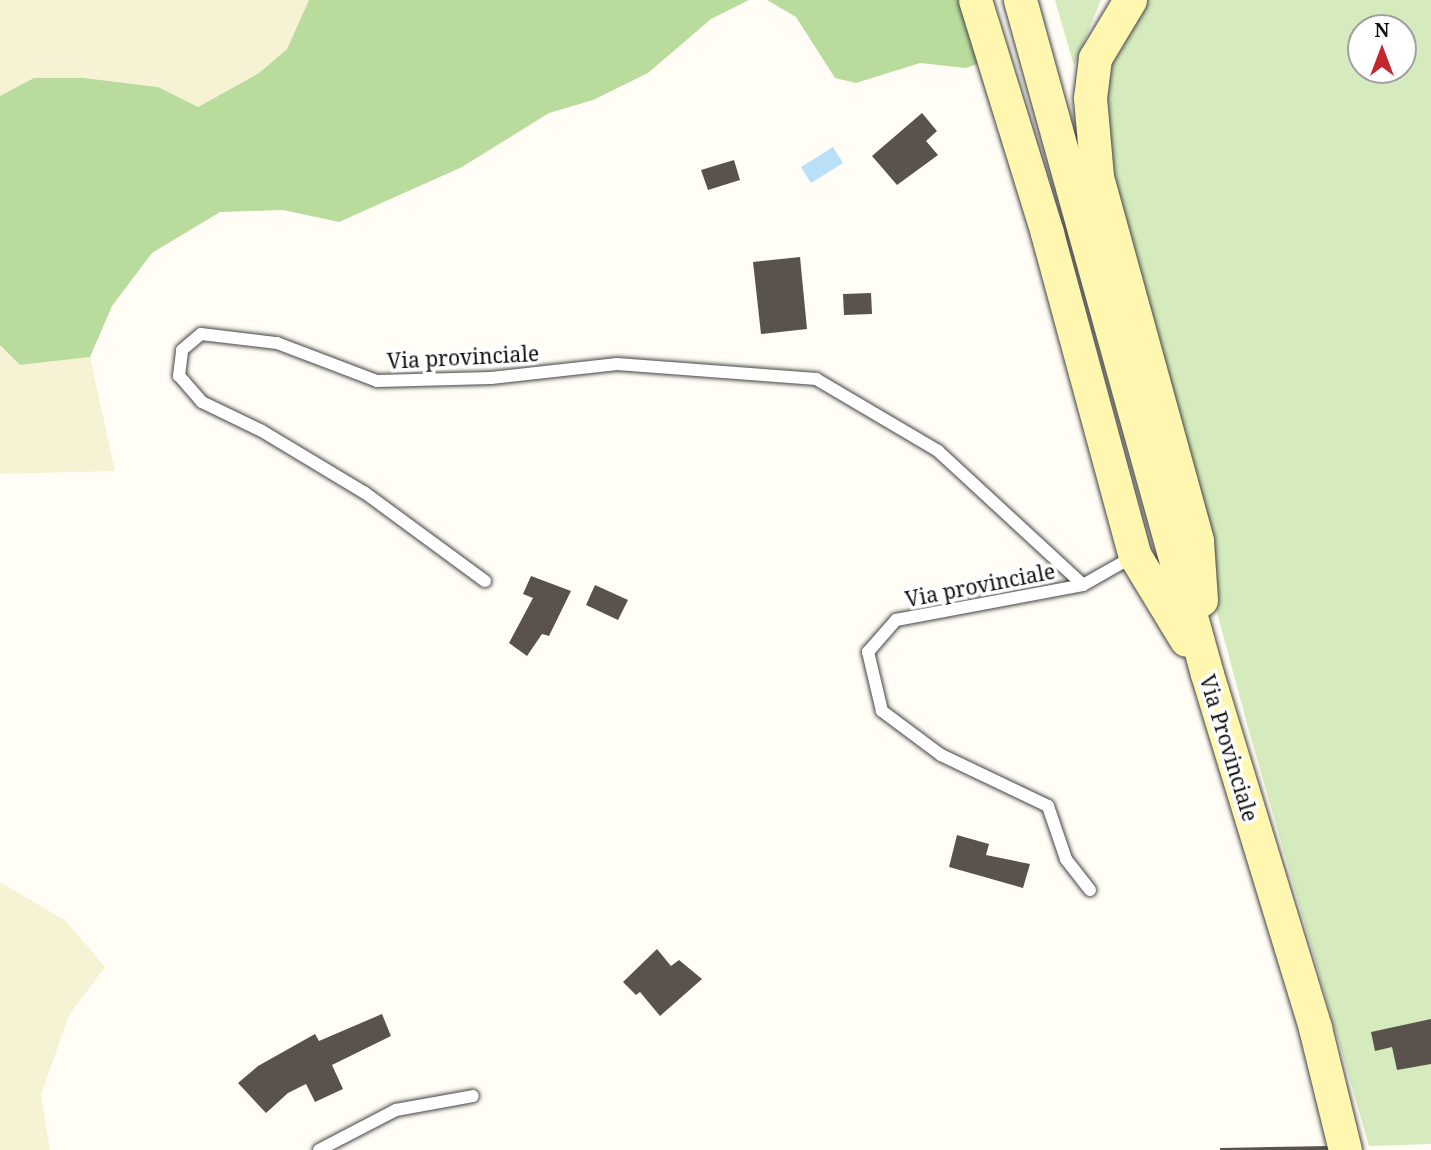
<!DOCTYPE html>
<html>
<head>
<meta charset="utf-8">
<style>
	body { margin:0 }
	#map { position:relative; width:1431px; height:1150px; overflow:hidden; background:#fffdf5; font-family:"Noto Serif",serif }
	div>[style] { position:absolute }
	.farmland>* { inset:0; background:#f6f3d4 }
	.green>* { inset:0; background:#d5ebbd }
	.forest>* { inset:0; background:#b9dc9c }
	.water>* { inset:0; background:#b9e0f7 }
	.building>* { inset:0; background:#5a524d }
	.roads { filter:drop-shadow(0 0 2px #444) drop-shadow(0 0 2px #444) }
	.lane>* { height:12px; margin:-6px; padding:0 6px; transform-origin:6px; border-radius:6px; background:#fff }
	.secondary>* { height:33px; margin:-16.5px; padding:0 16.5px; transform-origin:16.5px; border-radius:16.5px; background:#fff6b0 }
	span { translate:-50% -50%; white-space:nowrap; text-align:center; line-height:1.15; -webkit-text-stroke:7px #fff; paint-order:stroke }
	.street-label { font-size:21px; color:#111 }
	.north { position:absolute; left:1347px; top:14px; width:70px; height:70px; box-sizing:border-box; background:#fff; border:2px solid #a0a0a0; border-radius:50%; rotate:0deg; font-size:19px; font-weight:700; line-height:28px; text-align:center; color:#111 }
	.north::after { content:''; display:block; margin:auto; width:24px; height:32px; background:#c4262e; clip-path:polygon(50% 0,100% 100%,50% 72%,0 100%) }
</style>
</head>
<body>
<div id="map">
	<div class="farmland">
		<i style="clip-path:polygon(0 0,309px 0,287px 49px,259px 73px,197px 107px,158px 87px,84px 78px,0 96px)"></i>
		<i style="clip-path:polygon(0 345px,21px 365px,90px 357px,115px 471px,0 474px)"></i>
		<i style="clip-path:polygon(0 882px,66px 921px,105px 967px,69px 1015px,41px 1095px,50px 1150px,0 1150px)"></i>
	</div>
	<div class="green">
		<i style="clip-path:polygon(1055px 0,1101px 0,1074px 66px)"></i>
		<i style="clip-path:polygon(evenodd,1134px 0,1431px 0,1431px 1144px,1369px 1146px,1249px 731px,1099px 176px,1109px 34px,1134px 0,1361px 28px,1403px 28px,1403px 70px,1361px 70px,1361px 28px)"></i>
	</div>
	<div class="forest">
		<i style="clip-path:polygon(309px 0,749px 0,711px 19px,648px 73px,593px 100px,549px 113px,462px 167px,339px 222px,283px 210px,220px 212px,152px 253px,112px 306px,90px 357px,20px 365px,0 345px,0 96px,34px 78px,84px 78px,158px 87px,198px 107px,259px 73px,287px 49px)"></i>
		<i style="clip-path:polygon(767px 0,975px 0,995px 58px,966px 68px,920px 63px,856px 83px,835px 78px,796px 17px)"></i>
	</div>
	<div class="water">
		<i style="clip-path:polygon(833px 147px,843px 163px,811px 183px,801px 167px)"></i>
	</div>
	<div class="building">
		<i style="clip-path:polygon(922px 113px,937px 131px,926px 141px,938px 155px,897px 185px,872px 156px)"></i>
		<i style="clip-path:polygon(734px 160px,740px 180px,708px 190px,701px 170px)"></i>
		<i style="clip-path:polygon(800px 257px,807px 329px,761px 334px,753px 262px)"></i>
		<i style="clip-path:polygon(871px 293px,872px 314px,844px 315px,843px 294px)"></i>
		<i style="clip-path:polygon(531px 576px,571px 591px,549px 636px,542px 634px,527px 656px,509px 643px,533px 598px,523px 594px)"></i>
		<i style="clip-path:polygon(595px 585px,628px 600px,618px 620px,586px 605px)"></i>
		<i style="clip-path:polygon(957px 835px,989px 844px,986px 855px,1030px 864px,1023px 888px,949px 867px)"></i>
		<i style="clip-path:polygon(657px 949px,671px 966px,679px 960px,702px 979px,660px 1016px,640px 992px,636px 995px,623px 982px)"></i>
		<i style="clip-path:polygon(382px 1014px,391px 1036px,332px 1065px,343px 1089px,315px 1102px,306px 1084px,288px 1093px,266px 1113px,238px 1083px,258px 1066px,315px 1034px,319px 1041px)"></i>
		<i style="clip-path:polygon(1431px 1019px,1431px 1064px,1397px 1070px,1392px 1047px,1375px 1051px,1371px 1032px)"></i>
		<i style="clip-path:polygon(1330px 1146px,1330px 1150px,1220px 1150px,1220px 1148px)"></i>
	</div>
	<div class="roads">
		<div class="lane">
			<i style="left:485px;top:581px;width:149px;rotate:-143.7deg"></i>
			<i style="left:365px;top:493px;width:120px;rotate:-149deg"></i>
			<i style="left:262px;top:431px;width:67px;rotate:-154.2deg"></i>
			<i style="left:202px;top:402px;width:35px;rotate:-131deg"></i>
			<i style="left:179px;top:376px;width:26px;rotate:-83deg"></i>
			<i style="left:182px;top:350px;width:25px;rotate:-40deg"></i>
			<i style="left:201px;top:334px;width:77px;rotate:6.8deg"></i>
			<i style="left:277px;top:343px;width:107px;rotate:20.8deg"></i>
			<i style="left:377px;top:381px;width:114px;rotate:-1.5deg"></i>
			<i style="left:491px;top:378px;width:127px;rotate:-6.3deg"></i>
			<i style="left:617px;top:364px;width:200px;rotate:4.3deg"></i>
			<i style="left:816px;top:379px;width:142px;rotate:30.5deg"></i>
			<i style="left:938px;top:451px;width:197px;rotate:42.7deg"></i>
			<i style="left:1090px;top:890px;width:39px;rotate:-128deg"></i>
			<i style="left:1066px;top:859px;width:56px;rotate:-108.8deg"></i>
			<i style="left:1048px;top:806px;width:119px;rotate:-154.5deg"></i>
			<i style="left:941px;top:755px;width:74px;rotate:-143.3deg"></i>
			<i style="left:882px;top:711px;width:61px;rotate:-103.3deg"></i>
			<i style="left:868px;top:652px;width:43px;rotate:-48.8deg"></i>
			<i style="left:896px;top:620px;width:190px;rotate:-10.6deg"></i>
			<i style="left:1083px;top:585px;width:59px;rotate:-29.6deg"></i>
			<i style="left:319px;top:1150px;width:87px;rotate:-27.5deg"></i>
			<i style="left:396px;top:1110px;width:78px;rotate:-10.3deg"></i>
		</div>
		<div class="secondary">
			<i style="left:975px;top:0;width:244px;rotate:72.8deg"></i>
			<i style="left:1047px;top:233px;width:335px;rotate:74.8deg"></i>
			<i style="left:1135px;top:556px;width:98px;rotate:58.7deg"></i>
			<i style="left:1020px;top:0;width:699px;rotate:74.49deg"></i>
			<i style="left:1207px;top:674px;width:370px;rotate:73deg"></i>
			<i style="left:1315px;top:1028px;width:126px;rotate:76.2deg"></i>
			<i style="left:1130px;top:0;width:68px;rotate:121.1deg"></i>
			<i style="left:1095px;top:58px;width:40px;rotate:97.1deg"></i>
			<i style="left:1090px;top:98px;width:79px;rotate:84.9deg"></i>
			<i style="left:1097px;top:177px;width:377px;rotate:74.6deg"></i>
			<i style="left:1197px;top:541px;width:59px;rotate:86.1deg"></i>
		</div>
	</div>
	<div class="street-label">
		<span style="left:463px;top:357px;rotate:-3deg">Via provinciale</span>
		<span style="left:980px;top:585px;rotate:-11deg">Via provinciale</span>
		<span style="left:1229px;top:748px;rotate:73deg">Via Provinciale</span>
	</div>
	<div class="north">N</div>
</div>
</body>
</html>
